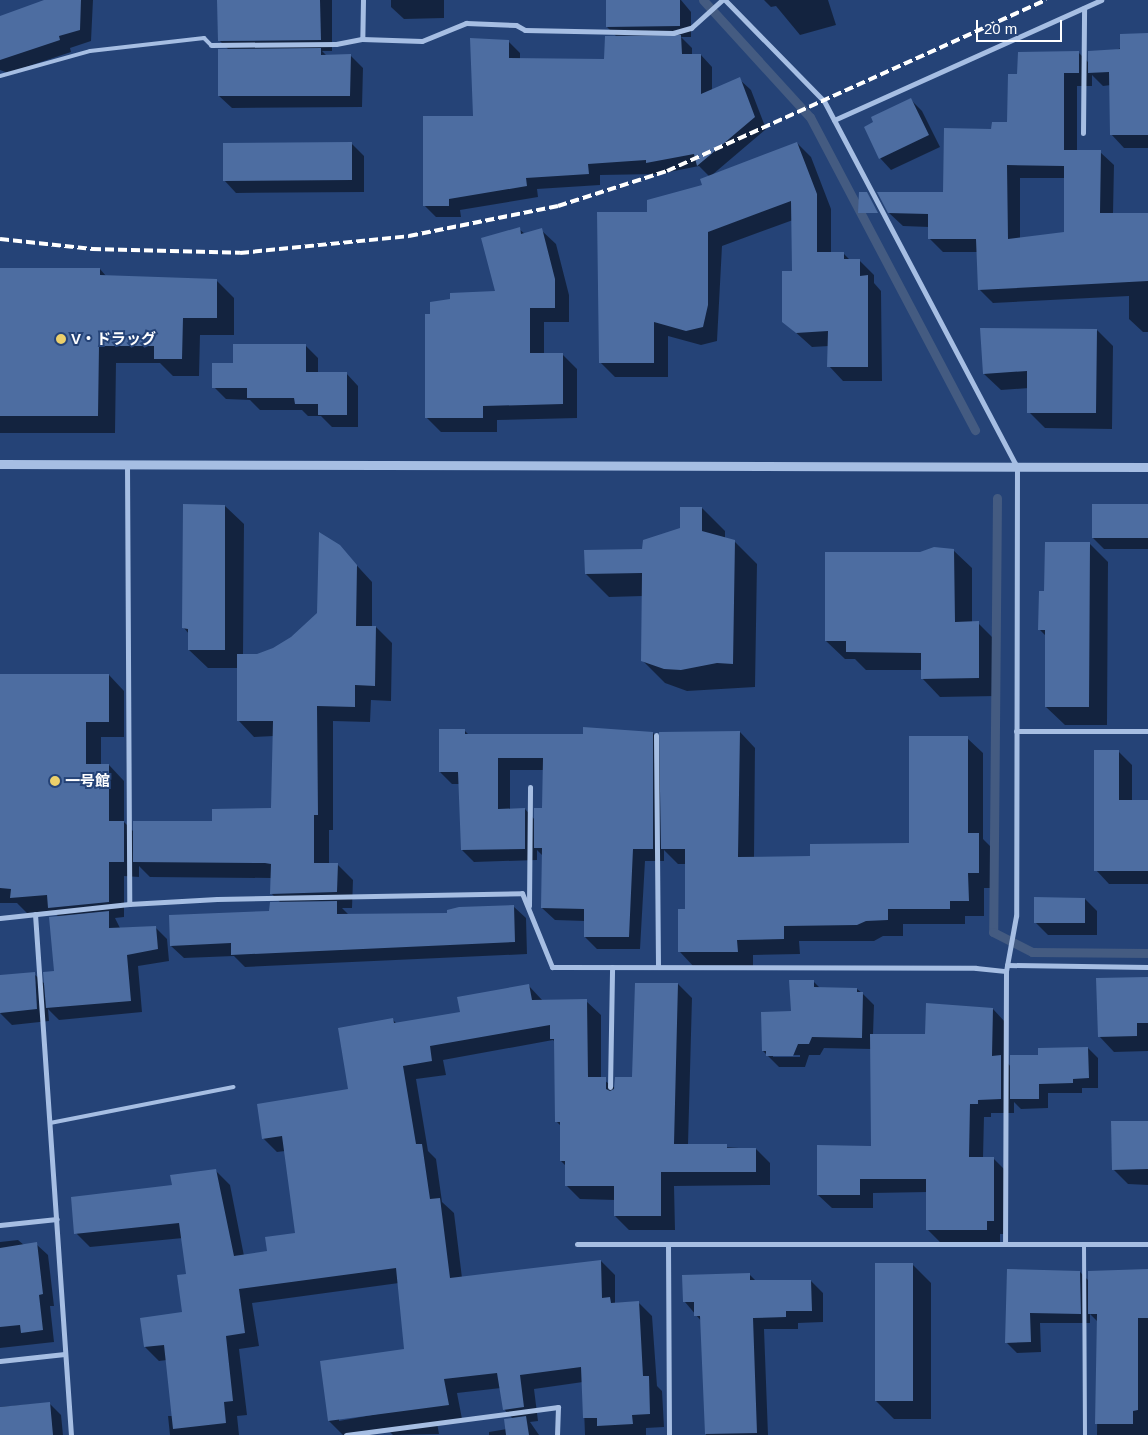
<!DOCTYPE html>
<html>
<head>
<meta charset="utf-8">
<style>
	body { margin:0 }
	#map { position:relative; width:1148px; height:1435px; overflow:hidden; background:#254377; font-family:Arial,"Noto Sans JP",sans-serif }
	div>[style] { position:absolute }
	.shadow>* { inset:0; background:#0007 }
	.stream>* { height:9px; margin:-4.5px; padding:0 4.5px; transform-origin:4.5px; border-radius:4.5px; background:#445b81 }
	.building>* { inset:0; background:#4d6da1 }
	.service>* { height:4px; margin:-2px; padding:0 2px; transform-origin:2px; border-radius:2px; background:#a6bee3 }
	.minor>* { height:5px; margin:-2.5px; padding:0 2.5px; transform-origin:2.5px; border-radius:2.5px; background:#a6bee3 }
	.tertiary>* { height:9px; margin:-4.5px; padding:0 4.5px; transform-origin:4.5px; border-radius:4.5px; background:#a6bee3 }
	.rail>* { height:4px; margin-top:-2px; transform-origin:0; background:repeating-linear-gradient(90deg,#fff 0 9px,transparent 0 13px) }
	.dots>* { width:14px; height:14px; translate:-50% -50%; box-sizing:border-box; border:2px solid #254377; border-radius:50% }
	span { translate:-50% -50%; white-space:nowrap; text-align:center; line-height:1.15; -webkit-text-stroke:4px #254377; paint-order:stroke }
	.poi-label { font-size:15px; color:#fff; font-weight:700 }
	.left { translate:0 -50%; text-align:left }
	.scale { position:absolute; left:976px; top:20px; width:86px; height:22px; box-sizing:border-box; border:2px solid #fff; border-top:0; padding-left:6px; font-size:15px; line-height:18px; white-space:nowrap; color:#fff; -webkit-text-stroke:4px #254377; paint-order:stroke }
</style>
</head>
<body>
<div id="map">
	<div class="shadow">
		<i style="clip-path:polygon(49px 0,93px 0,91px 41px,70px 48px,71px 52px,8px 73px,0 70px,0 17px)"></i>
		<i style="clip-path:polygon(219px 0,332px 0,332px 51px,322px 51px,327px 56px,351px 56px,363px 68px,362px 107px,232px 108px,219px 96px,229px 50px,219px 40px)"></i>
		<i style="clip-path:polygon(391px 0,444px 0,444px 18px,404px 19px,391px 7px)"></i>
		<i style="clip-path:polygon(608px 0,681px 0,691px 12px,691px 37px,681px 37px,692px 48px,692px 55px,701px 55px,712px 67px,712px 90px,739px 79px,751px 90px,766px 129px,712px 175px,797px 143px,811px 157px,831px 209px,831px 253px,844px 254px,850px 260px,859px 260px,874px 275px,874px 283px,881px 291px,882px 381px,843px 381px,829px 366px,829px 346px,812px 347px,783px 321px,793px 272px,793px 220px,722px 246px,717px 341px,701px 345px,668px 336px,668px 377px,615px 377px,600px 362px,648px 213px,703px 186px,710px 177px,699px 166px,659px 174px,600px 175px,600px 185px,537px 189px,538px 197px,460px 210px,461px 217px,436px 217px,424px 205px,474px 118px,508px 41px,520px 53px,520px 59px,605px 60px,617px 37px,607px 27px)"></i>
		<i style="clip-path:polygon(764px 0,828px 0,836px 25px,800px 35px,776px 6px,771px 7px)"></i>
		<i style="clip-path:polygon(evenodd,1148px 35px,1148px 148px,1124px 148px,1111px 134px,1111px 85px,1103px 86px,1092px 75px,1092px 86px,1077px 86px,1077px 151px,1100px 152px,1114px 165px,1113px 214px,1148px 214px,1148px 332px,1143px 332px,1129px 319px,1129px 296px,993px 303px,979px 289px,978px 252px,943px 252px,929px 238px,929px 227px,903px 226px,889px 213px,944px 193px,993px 131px,1008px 124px,1018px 76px,1079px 53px,1089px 63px,1148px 35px,1020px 178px,1065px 178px,1066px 233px,1020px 239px,1020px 178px)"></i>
		<i style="clip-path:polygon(911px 100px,922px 111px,940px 147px,891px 170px,880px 158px)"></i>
		<i style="clip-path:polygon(352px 144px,364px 156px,364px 192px,236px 193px,224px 180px)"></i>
		<i style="clip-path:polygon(519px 229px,525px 234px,541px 230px,556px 244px,569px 295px,569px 322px,544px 322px,544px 355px,563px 355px,577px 369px,577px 418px,497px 420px,497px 432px,441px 432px,426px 417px,497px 293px)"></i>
		<i style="clip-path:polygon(0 269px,100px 269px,106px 276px,216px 280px,234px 298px,234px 335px,200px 335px,199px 376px,173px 376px,160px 363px,116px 363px,115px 433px,0 433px)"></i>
		<i style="clip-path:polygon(1097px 330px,1113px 346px,1112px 429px,1045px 428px,1029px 412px,1029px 388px,1001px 390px,984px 374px)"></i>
		<i style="clip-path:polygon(306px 346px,318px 358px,318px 373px,346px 373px,358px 386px,358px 427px,332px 427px,321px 416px,308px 416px,302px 410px,260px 410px,250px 400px,226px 399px,214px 387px,234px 365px)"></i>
		<i style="clip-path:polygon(225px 506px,244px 524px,243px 656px,257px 655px,273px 649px,292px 638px,318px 613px,339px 546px,372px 582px,372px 627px,376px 627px,392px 643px,391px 701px,371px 700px,370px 722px,333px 721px,333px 830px,329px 830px,329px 864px,337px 864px,353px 880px,352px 908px,342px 908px,349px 915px,449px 914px,513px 906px,526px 918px,527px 954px,245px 967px,234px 956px,184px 958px,171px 946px,271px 912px,281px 903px,271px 893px,271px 878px,150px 877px,139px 866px,139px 877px,124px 876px,124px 917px,115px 918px,120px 928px,155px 927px,167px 939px,169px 961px,138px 966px,142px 1012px,59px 1020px,48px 1009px,49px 1021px,12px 1025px,0 1013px,0 976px,34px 974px,46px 985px,55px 972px,59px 917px,52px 911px,27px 913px,17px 903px,0 903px,0 675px,109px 675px,124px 691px,124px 737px,101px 737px,101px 765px,109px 765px,124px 781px,124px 822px,134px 832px,213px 822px,272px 809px,274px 736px,254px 737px,239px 721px,238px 668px,208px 668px,189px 650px,189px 634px,184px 628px)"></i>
		<i style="clip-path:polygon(1148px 506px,1148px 549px,1104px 549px,1093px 538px)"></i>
		<i style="clip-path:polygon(702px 508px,725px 531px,725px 539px,734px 541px,757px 564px,755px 687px,687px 691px,665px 683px,642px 660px,643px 596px,609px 597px,586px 574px,644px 550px,682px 529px)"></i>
		<i style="clip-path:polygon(1089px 543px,1108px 562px,1107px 725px,1065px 725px,1046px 707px,1046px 636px,1040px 630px,1046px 593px)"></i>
		<i style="clip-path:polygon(953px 550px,972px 568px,972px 623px,978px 623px,996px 641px,997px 696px,940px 697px,922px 678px,922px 670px,866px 670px,855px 659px,845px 659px,826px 641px,920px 553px)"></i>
		<i style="clip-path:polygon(evenodd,464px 730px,470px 736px,653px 733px,660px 740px,740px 732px,755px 748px,754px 858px,812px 858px,910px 844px,967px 738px,983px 753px,983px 839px,994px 850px,994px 888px,984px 888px,984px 916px,965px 916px,965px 924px,903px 924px,903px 936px,883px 936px,874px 941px,799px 941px,800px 954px,753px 955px,753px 967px,695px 968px,680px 952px,686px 911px,686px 864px,678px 864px,664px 850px,664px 861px,645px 861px,640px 949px,597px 949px,585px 937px,585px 921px,555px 920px,542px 908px,543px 856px,537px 850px,537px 860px,474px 862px,462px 850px,460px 784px,452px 784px,440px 772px,464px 730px,510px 770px,544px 770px,543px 809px,535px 820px,525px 809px,510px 810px,510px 770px)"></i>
		<i style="clip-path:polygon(1118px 751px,1132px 765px,1132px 801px,1148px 801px,1148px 884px,1109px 884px,1096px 870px)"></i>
		<i style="clip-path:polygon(1085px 899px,1097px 911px,1097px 935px,1048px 935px,1035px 922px)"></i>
		<i style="clip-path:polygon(1148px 980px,1148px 1051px,1114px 1052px,1099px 1036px)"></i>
		<i style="clip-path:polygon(evenodd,813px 981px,820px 988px,857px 989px,862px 993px,874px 1005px,873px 1035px,926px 1035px,993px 1009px,1006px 1023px,1006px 1061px,1011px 1067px,1039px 1056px,1088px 1048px,1098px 1058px,1098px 1088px,1082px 1088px,1082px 1093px,1048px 1093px,1048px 1108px,1021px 1109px,1014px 1102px,1014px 1113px,991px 1113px,991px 1117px,984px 1117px,983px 1158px,993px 1158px,1007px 1172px,1008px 1234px,1000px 1234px,1000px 1243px,941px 1243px,928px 1230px,928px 1192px,873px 1193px,873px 1208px,832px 1208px,818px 1195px,872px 1147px,871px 1049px,824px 1048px,820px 1055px,809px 1055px,805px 1067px,779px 1067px,763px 1051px,813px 981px,773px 1055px,800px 1055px,800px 1057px,773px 1057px,773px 1055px)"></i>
		<i style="clip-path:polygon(evenodd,678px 984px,692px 998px,688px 1145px,756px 1149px,770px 1163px,770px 1185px,674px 1186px,675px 1230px,629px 1230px,615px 1216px,615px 1200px,580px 1199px,566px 1185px,566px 1166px,561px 1161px,561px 1126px,556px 1121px,556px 1043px,553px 1040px,443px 1060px,446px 1075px,416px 1079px,428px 1151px,436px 1159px,442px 1202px,454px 1213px,462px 1278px,601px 1261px,615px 1275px,615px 1303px,638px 1302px,652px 1316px,657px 1386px,662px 1391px,664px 1427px,646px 1428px,646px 1435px,585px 1435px,583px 1382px,534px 1389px,538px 1421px,530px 1422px,539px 1435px,489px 1435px,489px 1432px,507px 1429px,513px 1419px,504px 1409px,501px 1388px,457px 1393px,462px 1419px,437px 1423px,439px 1434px,389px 1435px,393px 1435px,386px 1428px,343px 1435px,329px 1421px,406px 1350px,399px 1283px,252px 1303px,259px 1346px,239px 1349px,247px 1415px,237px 1416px,239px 1435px,170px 1435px,168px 1416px,173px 1416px,167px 1360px,159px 1361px,145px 1347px,184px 1313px,188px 1275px,183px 1238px,90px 1247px,76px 1233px,173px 1186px,216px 1171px,230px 1185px,244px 1256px,268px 1252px,297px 1234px,285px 1151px,277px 1152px,263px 1138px,350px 1090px,392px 1019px,397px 1024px,461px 1013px,528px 985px,543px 1001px,586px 1001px,601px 1015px,601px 1078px,615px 1088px,634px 1079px,678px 984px,383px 1413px,339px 1421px,339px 1418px,383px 1413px)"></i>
		<i style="clip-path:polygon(1148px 1122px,1148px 1185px,1128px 1184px,1113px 1169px)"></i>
		<i style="clip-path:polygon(18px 1240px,24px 1245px,36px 1244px,48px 1255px,54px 1306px,50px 1306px,54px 1342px,0 1348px,0 1242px)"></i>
		<i style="clip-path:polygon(913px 1265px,931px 1283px,931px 1419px,894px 1419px,876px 1401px)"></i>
		<i style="clip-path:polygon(1008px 1270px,1080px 1272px,1089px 1281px,1148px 1270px,1148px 1435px,1097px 1435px,1098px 1322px,1090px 1314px,1090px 1323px,1040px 1323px,1041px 1352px,1017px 1353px,1007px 1343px)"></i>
		<i style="clip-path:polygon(749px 1274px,757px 1282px,811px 1281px,823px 1293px,823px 1322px,798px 1323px,798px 1329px,764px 1329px,768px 1435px,706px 1435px,702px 1322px,685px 1302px)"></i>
		<i style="clip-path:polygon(49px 1403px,61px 1415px,63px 1435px,0 1435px,0 1407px)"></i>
	</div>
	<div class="stream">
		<i style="left:703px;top:0;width:159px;rotate:47.6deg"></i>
		<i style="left:810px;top:117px;width:354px;rotate:62.2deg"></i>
		<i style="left:997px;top:498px;width:434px;rotate:90.5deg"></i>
		<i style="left:993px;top:932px;width:44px;rotate:27.1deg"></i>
		<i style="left:1032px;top:952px;width:116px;rotate:0.5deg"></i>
	</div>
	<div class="building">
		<i style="clip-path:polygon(44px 0,81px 0,80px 30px,59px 36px,60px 40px,0 60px,0 16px)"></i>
		<i style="clip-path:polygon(217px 0,320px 0,321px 40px,218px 41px)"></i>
		<i style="clip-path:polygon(606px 0,680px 0,680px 26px,606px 27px)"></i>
		<i style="clip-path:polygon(1148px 33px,1148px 135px,1110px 135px,1109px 72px,1088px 73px,1088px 51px,1120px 49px,1120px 34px)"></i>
		<i style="clip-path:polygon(681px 35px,682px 54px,701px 54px,701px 94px,740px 77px,755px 117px,697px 166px,694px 154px,646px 163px,646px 160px,588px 164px,589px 174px,526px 178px,527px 186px,449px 199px,449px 206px,423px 206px,423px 116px,473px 116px,470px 38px,509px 40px,509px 58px,604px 59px,605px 36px)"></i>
		<i style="clip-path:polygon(321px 48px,321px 55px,351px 54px,350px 96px,218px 96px,218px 49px)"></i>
		<i style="clip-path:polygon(evenodd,1079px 51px,1079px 73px,1064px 73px,1064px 150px,1101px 150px,1100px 213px,1148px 213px,1148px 281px,978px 290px,976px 239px,928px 239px,928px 214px,888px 213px,877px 192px,943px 192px,944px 128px,991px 129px,992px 122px,1007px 122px,1008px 74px,1017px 74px,1018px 52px,1079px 51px,1007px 165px,1064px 166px,1064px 232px,1008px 239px,1007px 165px)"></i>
		<i style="clip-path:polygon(911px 98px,929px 135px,879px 159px,864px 127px,873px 122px,871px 117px)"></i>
		<i style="clip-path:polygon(352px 142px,352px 180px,223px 181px,223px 143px)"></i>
		<i style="clip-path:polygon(797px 142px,817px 194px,817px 252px,844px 252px,844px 259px,860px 259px,860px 276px,868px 275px,868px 367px,827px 367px,828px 331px,796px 333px,782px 322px,782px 271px,792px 271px,791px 201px,708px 232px,708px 305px,703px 327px,686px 331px,654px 322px,654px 363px,599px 363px,597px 212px,647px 212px,647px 200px,702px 185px,700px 179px)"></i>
		<i style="clip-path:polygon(859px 192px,867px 192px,878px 213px,858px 213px)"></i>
		<i style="clip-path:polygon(520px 227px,521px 234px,542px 228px,555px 279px,555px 308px,530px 308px,530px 353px,563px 353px,563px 404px,483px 406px,483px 418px,425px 418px,425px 314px,430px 314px,430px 302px,450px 299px,450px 293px,495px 291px,481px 238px)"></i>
		<i style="clip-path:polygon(0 268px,100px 268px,100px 275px,217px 279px,217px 318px,183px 318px,182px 359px,154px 359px,154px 346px,99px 346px,98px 416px,0 416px)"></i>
		<i style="clip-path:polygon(980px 328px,1097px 329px,1096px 413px,1027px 413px,1027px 371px,983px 374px)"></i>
		<i style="clip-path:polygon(233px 344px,306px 344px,306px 372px,347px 372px,347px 415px,318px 415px,318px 404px,295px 404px,294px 398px,247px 398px,247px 388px,212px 388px,212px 363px,233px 363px)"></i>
		<i style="clip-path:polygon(183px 504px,225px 505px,225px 650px,188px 650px,188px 629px,182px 628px)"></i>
		<i style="clip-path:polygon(1092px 504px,1148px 504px,1148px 538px,1092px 538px)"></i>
		<i style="clip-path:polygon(680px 507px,702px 507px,702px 531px,735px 540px,733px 664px,717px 663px,681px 670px,664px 669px,641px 661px,642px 573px,585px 574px,584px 550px,642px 549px,643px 540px,680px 528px)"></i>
		<i style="clip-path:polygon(319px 532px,340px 545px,357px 565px,356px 626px,376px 626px,375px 686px,355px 685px,355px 707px,317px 706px,318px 815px,314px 815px,314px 863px,338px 863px,337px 892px,270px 894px,271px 864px,265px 863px,133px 862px,133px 821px,212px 821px,212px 809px,271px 808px,273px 721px,237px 721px,237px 654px,257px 654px,273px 648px,291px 637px,317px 613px)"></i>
		<i style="clip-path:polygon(1045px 542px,1090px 542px,1089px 707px,1045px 707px,1045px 630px,1038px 630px,1039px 591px,1044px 591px)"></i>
		<i style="clip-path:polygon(934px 547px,954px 549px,955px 622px,979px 621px,979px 678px,921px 679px,921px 653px,846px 652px,846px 641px,825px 641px,825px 552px,920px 552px)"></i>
		<i style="clip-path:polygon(0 674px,109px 674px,109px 722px,86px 722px,86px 764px,109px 764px,109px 821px,124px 821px,124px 862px,109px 862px,109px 902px,48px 908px,47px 895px,10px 898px,11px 889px,0 888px)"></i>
		<i style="clip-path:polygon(583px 727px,653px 732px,653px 849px,633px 849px,629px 937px,584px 937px,584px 909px,541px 908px,542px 848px,534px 848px,534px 808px,542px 808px,543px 758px,498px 758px,498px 809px,525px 808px,525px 849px,461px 850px,458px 772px,439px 772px,439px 729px,465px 729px,465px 734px,583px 734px)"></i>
		<i style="clip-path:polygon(740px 731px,738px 857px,810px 856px,810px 844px,909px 843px,909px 736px,968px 736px,968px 833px,979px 833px,979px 873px,968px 873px,969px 901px,950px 901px,950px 909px,888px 909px,888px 920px,866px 921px,857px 925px,784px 926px,784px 939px,737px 940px,738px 952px,678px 952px,678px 909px,685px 909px,685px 849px,661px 849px,659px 732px)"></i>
		<i style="clip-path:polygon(1094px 750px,1119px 750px,1119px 800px,1148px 800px,1148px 871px,1094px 871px)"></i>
		<i style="clip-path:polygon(1034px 897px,1085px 898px,1085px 923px,1034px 923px)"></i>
		<i style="clip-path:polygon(337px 901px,337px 914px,447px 913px,447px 910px,459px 907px,514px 905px,515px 942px,231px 955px,231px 943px,170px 946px,169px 915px,269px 911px,270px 902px)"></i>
		<i style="clip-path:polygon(109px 911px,109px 928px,156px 926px,158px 949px,127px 955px,131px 1001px,46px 1008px,43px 972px,54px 971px,49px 917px)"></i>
		<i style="clip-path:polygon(35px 972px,37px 1009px,0 1013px,0 975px)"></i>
		<i style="clip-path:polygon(1148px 977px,1148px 1023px,1137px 1023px,1137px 1036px,1098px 1037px,1096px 978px)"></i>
		<i style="clip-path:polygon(789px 980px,814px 980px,814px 987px,857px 988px,857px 992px,863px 992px,862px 1038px,812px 1037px,809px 1044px,798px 1044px,793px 1056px,766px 1056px,766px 1051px,762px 1051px,761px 1012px,791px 1011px)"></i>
		<i style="clip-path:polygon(635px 983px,678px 983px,674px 1144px,727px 1144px,727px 1148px,756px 1148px,756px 1172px,661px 1172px,661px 1216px,614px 1216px,614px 1186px,565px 1186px,565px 1161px,560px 1161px,560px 1122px,555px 1122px,554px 1039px,550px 1039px,550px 1025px,430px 1046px,432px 1061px,403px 1066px,416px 1144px,422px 1144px,430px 1199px,440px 1198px,450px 1278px,601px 1260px,602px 1298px,610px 1297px,611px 1303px,639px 1301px,643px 1376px,649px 1376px,650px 1414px,632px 1415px,633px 1424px,597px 1426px,597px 1418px,583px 1418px,581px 1367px,520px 1375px,524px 1407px,503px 1410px,497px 1373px,444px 1379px,449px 1405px,328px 1421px,320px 1361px,404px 1349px,396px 1268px,239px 1289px,245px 1333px,226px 1336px,233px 1401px,224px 1402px,226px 1423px,173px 1429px,164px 1345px,144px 1347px,140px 1318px,182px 1312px,177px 1275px,186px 1274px,179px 1223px,74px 1234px,71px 1197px,172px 1185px,170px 1175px,216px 1169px,234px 1256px,267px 1251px,265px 1237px,295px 1233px,282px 1136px,262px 1139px,257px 1104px,348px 1089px,338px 1028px,393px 1018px,394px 1023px,460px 1012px,457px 997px,529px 984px,532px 1000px,587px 999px,588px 1077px,606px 1077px,606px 1089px,610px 1091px,614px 1089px,615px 1077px,632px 1077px)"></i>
		<i style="clip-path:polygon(926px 1003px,993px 1008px,992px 1056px,1001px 1055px,1001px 1099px,978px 1100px,978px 1104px,970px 1104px,969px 1157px,994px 1157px,994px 1221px,987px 1221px,987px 1230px,926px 1230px,926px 1179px,860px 1179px,860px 1195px,817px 1195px,817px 1145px,871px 1146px,870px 1034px,925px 1034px)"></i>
		<i style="clip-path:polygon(1088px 1047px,1089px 1078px,1073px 1079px,1073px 1083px,1039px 1084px,1039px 1099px,1010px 1099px,1010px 1055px,1038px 1055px,1038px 1048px)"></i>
		<i style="clip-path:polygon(1111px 1121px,1148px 1121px,1148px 1169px,1112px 1170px)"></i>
		<i style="clip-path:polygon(37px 1242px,43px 1294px,39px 1295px,43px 1330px,21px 1333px,20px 1325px,0 1327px,0 1248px)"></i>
		<i style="clip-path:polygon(875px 1263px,913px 1263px,913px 1401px,875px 1401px)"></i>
		<i style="clip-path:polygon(1007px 1269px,1080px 1271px,1081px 1314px,1030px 1313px,1031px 1342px,1005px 1343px)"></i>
		<i style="clip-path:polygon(1148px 1269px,1148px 1318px,1138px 1318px,1138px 1410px,1133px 1411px,1133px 1424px,1095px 1424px,1097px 1314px,1088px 1314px,1088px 1271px)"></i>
		<i style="clip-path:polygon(750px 1273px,750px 1280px,811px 1280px,812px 1311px,786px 1311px,786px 1317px,753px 1318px,757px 1433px,705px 1434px,700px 1316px,694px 1316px,694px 1302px,683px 1302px,682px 1275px)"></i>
		<i style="clip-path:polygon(50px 1402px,53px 1435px,0 1435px,0 1407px)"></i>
		<i style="clip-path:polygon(526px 1416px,529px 1435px,506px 1435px,504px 1419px)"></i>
	</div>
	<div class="service">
		<i style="left:0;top:76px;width:93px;rotate:-15.5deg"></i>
		<i style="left:90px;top:51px;width:115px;rotate:-6.5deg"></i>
		<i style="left:204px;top:38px;width:10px;rotate:45deg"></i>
		<i style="left:50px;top:1123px;width:187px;rotate:-11.1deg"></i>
		<i style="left:1084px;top:1244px;width:191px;rotate:89.7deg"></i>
	</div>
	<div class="minor">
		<i style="left:363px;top:0;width:39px;rotate:91deg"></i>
		<i style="left:362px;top:39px;width:60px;rotate:1.9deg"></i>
		<i style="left:422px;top:41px;width:48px;rotate:-22.2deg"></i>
		<i style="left:466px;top:23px;width:50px;rotate:2.3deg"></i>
		<i style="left:516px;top:25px;width:10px;rotate:29deg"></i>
		<i style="left:525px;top:30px;width:148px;rotate:1.2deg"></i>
		<i style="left:673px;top:33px;width:19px;rotate:-16deg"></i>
		<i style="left:691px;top:28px;width:42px;rotate:-42.1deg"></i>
		<i style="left:725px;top:0;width:141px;rotate:45.6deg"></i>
		<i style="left:824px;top:101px;width:414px;rotate:62.2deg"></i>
		<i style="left:1017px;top:467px;width:449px;rotate:90.1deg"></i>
		<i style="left:1016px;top:916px;width:56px;rotate:100.3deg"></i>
		<i style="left:1006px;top:971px;width:272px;rotate:90.2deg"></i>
		<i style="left:211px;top:45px;width:125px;rotate:-0.5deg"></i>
		<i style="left:336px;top:44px;width:26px;rotate:-11deg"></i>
		<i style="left:834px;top:120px;width:293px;rotate:-24.2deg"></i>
		<i style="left:1083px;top:133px;width:125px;rotate:-89.5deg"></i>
		<i style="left:127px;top:464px;width:440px;rotate:89.7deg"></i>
		<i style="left:1016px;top:731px;width:132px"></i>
		<i style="left:656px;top:735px;width:232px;rotate:89.5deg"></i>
		<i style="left:529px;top:906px;width:119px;rotate:-89.5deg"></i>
		<i style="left:35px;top:914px;width:522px;rotate:86.05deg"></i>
		<i style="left:0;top:918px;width:130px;rotate:-6.2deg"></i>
		<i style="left:129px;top:904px;width:88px;rotate:-3.3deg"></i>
		<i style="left:217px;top:899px;width:305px;rotate:-1.1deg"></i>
		<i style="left:522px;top:893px;width:80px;rotate:67.9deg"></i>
		<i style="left:552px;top:967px;width:424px;rotate:0.1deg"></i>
		<i style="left:976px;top:968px;width:30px;rotate:6deg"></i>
		<i style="left:1007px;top:965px;width:141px;rotate:0.8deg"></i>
		<i style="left:610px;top:1087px;width:120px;rotate:-89deg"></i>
		<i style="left:0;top:1225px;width:57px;rotate:-6deg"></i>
		<i style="left:577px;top:1244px;width:571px"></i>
		<i style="left:668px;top:1244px;width:191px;rotate:89.7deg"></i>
		<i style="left:0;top:1361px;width:65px;rotate:-6.1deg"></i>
		<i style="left:346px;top:1435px;width:214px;rotate:-7.5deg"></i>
		<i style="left:558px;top:1407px;width:28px;rotate:92deg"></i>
	</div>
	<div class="tertiary">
		<i style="left:0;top:464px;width:1148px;rotate:0.15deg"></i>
	</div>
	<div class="rail">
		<i style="left:0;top:239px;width:93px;rotate:6.2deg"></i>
		<i style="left:92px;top:249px;width:148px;rotate:1.5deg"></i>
		<i style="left:240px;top:253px;width:170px;rotate:-5.7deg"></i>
		<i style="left:409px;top:236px;width:152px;rotate:-11.4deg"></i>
		<i style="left:558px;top:206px;width:114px;rotate:-17.8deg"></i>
		<i style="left:667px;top:171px;width:416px;rotate:-24.3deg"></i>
	</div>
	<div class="dots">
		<i style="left:61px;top:339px;background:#ecd06b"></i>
		<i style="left:55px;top:781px;background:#ecd06b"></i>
	</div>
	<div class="poi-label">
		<span class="left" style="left:71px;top:339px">V・ドラッグ</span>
		<span class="left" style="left:65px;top:781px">一号館</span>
	</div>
	<div class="scale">20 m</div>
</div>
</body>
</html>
